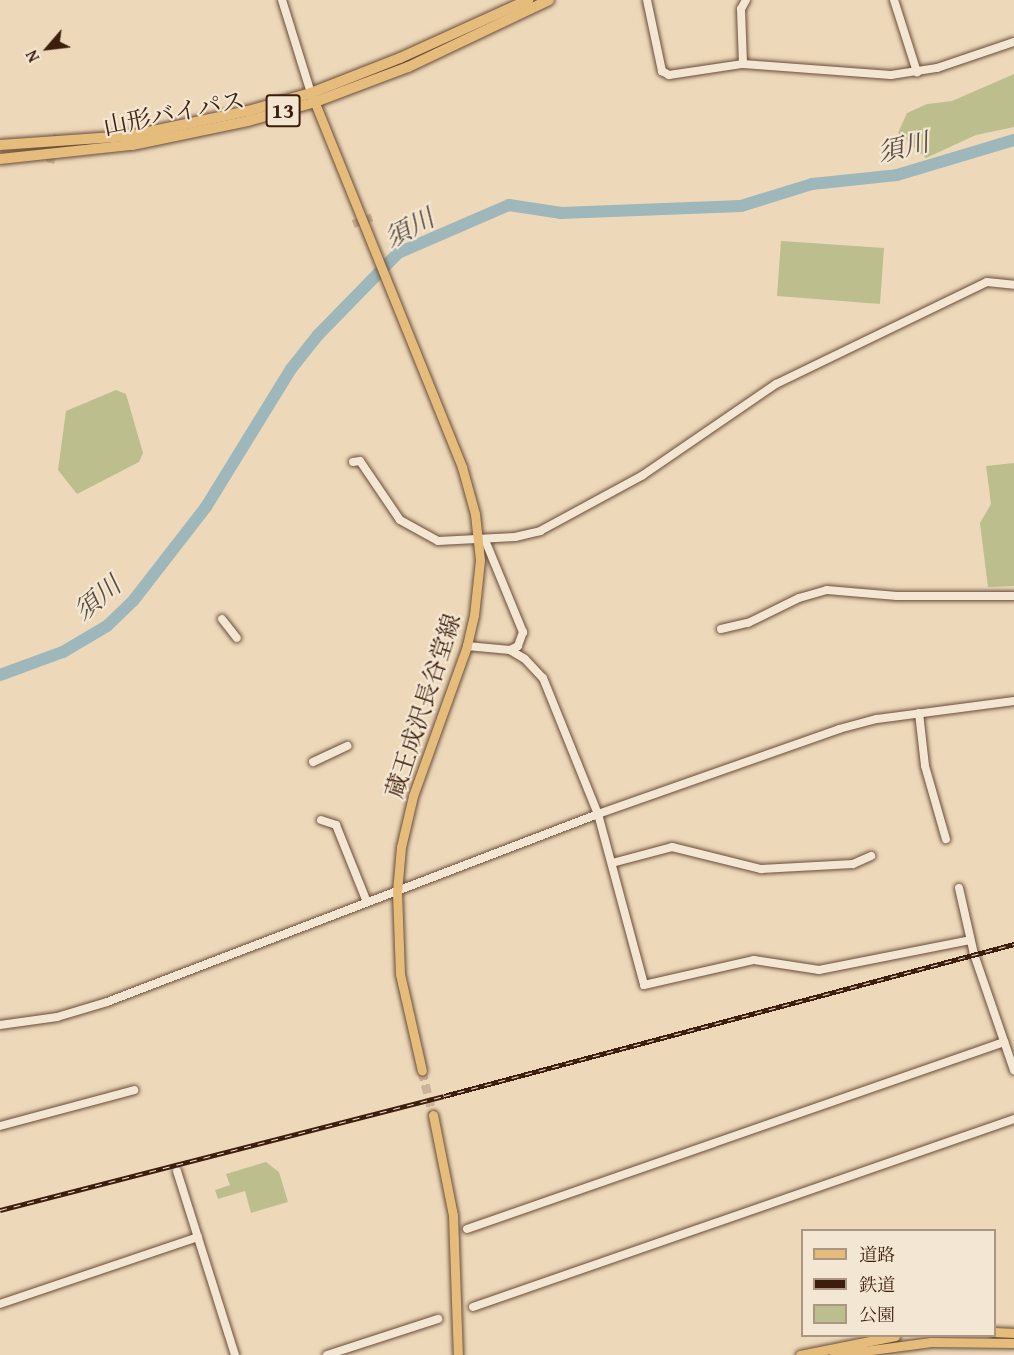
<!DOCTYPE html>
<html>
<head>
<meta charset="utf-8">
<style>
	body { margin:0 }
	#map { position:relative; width:1014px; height:1355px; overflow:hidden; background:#edd9ba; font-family:"Gentium Book Plus","Noto Serif JP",serif }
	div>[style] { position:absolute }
	.green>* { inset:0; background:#bcbe8d }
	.river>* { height:12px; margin:-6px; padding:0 6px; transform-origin:6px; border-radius:6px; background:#9eb7bb }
	.minor-tunnel>* { height:8px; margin-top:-4px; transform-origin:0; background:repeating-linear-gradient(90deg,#cab397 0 8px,transparent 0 12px) }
	.major-tunnel>* { height:9px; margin-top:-4.5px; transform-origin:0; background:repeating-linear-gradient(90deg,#cab397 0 9px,transparent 0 13.5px) }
	.roads { filter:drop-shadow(0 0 2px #694c38) drop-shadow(0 0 2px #694c38) }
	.minor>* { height:8px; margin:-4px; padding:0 4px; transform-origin:4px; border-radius:4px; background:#f3e6d2 }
	.major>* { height:9px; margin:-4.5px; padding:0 4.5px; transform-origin:4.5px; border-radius:4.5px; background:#e6bc7d }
	.highway>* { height:10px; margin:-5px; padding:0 5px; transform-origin:5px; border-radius:5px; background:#e6bc7d }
	.rail>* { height:4.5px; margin-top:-2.25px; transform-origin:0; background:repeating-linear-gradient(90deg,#f3e6d2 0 7px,#3d1d0c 0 14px); box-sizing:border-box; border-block:2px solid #3d1d0c }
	span { translate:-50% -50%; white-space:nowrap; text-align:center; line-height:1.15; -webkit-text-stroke:4.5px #f3e6d2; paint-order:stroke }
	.shield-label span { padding:2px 4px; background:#f3e6d2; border:2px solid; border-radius:4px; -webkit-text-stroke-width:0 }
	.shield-label { font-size:22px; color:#3d1d0c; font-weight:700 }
	.street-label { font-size:24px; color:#3d1d0c }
	.water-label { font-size:26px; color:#5a4b41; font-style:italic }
	.legend { position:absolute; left:801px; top:1229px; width:195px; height:108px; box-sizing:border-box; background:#f3e6d2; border:2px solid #aa9683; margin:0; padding:8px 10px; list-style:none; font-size:18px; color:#3d1d0c }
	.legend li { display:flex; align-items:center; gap:12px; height:30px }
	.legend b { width:30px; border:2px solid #aa9683 }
	.north { position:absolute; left:18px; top:18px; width:60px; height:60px; -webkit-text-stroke:4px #f3e6d2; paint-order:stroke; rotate:242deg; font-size:16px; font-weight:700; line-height:24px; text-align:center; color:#3d1d0c }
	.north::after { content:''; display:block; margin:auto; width:21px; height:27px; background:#3d1d0c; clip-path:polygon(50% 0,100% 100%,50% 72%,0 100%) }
</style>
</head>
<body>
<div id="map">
	<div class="green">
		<i style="clip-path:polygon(1014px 74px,1014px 127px,976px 135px,926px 158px,898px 133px,907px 113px,927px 104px,952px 101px)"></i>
		<i style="clip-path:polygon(781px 241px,884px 248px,880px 304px,777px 296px)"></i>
		<i style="clip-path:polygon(116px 390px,126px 394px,143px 453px,139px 462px,77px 494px,58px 470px,66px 411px)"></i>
		<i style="clip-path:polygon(1014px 463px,1014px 586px,988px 587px,980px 523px,991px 504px,986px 466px)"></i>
		<i style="clip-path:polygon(266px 1162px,279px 1172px,288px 1202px,251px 1213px,245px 1191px,218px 1199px,215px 1190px,230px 1185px,226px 1174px)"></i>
	</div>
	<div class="river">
		<i style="left:0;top:675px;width:67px;rotate:-20.1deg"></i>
		<i style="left:63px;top:652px;width:51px;rotate:-30.6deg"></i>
		<i style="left:107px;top:626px;width:36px;rotate:-44deg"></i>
		<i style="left:133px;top:601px;width:119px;rotate:-52.2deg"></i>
		<i style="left:206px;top:507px;width:162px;rotate:-58.4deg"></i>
		<i style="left:291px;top:369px;width:43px;rotate:-51.5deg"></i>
		<i style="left:318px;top:335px;width:115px;rotate:-45.7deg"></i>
		<i style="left:398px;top:253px;width:121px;rotate:-23.4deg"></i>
		<i style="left:509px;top:205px;width:53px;rotate:8.7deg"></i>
		<i style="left:561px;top:213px;width:180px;rotate:-2.2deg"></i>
		<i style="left:741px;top:206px;width:74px;rotate:-17.2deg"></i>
		<i style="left:812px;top:184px;width:85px;rotate:-6deg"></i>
		<i style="left:897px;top:175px;width:122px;rotate:-16.7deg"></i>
	</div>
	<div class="minor-tunnel">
		<i style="left:50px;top:163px;width:29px;rotate:-76deg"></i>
		<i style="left:353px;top:224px;width:21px;rotate:-19deg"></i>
	</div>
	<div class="major-tunnel">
		<i style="left:422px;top:1071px;width:45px;rotate:76deg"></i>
	</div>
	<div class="roads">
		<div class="minor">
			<i style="left:282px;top:0;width:97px;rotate:72.7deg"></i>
			<i style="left:647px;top:0;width:73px;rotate:78.1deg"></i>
			<i style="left:662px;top:71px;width:8px;rotate:30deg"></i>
			<i style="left:669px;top:75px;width:75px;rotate:-8.5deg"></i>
			<i style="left:743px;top:64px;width:148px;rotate:4.3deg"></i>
			<i style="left:891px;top:75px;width:47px;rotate:-8.7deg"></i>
			<i style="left:937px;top:68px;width:81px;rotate:-18.7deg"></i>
			<i style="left:894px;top:0;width:76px;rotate:72.3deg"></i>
			<i style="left:743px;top:64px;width:55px;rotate:-92.1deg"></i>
			<i style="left:741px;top:9px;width:10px;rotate:-61deg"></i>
			<i style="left:353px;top:462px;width:7px;rotate:-8deg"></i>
			<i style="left:360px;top:461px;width:71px;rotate:55.9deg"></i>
			<i style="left:400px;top:520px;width:43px;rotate:28.9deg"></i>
			<i style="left:438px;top:541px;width:77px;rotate:-3deg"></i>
			<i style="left:515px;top:537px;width:26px;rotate:-13deg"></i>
			<i style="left:540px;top:531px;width:117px;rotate:-28.5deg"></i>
			<i style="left:643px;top:475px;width:161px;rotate:-34.4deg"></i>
			<i style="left:776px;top:384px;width:234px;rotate:-25.8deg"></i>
			<i style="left:987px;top:282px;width:27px;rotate:6deg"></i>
			<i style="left:485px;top:540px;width:100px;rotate:67.6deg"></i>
			<i style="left:523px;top:632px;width:15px;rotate:110deg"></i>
			<i style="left:518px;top:646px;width:9px;rotate:153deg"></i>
			<i style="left:222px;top:619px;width:24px;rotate:52deg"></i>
			<i style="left:721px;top:629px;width:28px;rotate:-13deg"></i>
			<i style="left:748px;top:623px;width:57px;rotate:-26.1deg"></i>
			<i style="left:799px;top:598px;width:29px;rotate:-16deg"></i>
			<i style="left:827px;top:590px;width:70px;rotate:4.9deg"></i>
			<i style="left:897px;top:596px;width:117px"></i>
			<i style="left:467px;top:646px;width:43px;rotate:5.3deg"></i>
			<i style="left:510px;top:650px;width:17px;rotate:31deg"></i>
			<i style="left:525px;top:659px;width:26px;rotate:47deg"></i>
			<i style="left:543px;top:678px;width:147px;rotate:68deg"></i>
			<i style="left:598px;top:814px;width:177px;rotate:74.9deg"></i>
			<i style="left:644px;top:985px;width:113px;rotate:-12.8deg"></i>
			<i style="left:754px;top:960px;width:66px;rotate:8.7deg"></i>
			<i style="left:819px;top:970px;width:154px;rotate:-11.2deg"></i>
			<i style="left:919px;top:713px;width:53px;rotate:83.5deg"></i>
			<i style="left:925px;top:766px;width:76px;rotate:74deg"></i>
			<i style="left:313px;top:762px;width:38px;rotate:-25deg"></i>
			<i style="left:321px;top:820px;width:16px;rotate:18deg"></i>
			<i style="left:336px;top:825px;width:83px;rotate:68.1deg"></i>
			<i style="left:612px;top:863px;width:62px;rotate:-14.9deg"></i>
			<i style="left:672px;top:847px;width:92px;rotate:13.9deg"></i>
			<i style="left:761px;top:869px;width:92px;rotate:-3.1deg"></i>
			<i style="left:853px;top:864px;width:20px;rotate:-24deg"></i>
			<i style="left:959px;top:888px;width:68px;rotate:77.2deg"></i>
			<i style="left:974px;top:954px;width:123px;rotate:71deg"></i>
			<i style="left:0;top:1025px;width:58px;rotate:-8deg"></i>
			<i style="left:57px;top:1017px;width:52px;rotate:-16.7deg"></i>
			<i style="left:107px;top:1002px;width:526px;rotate:-20.95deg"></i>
			<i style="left:598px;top:814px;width:256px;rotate:-19.4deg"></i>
			<i style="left:839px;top:729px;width:39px;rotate:-15deg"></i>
			<i style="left:877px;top:719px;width:138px;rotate:-7.5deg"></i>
			<i style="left:0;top:1126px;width:139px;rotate:-15deg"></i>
			<i style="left:177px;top:1171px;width:193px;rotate:72.5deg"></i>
			<i style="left:467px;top:1229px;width:569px;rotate:-19.2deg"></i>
			<i style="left:0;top:1304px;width:209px;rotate:-18.7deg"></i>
			<i style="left:473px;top:1307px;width:573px;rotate:-19.16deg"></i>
			<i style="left:327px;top:1355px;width:117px;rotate:-18deg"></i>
		</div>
		<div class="major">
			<i style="left:313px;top:98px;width:398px;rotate:68deg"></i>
			<i style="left:462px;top:467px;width:49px;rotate:74.5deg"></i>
			<i style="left:475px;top:514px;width:46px;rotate:83.8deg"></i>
			<i style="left:480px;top:560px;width:55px;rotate:96.2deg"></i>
			<i style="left:474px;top:615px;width:32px;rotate:103deg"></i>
			<i style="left:467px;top:646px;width:159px;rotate:109.8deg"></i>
			<i style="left:413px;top:796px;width:52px;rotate:103.2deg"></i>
			<i style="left:401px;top:847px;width:45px;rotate:95.1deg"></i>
			<i style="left:397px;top:892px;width:82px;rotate:87.9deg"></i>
			<i style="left:400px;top:974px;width:99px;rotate:77.2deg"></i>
			<i style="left:433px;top:1115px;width:102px;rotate:78.7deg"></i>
			<i style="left:453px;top:1215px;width:140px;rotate:88deg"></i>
			<i style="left:994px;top:1332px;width:20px;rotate:3deg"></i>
			<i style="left:800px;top:1355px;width:97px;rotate:-11.3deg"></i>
			<i style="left:834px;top:1355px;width:98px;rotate:-7.6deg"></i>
			<i style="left:931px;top:1342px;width:83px;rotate:0.7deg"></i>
		</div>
		<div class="highway">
			<i style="left:0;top:145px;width:129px;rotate:-4deg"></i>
			<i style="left:129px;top:136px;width:122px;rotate:-11.9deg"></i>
			<i style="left:248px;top:111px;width:66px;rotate:-15.9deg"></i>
			<i style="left:311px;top:93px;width:96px;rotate:-21.5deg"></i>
			<i style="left:400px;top:58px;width:141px;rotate:-24.4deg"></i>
			<i style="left:0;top:159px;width:133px;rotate:-6.1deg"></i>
			<i style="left:132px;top:145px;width:118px;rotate:-11.7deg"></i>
			<i style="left:248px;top:121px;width:70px;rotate:-15.8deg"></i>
			<i style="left:315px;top:102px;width:99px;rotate:-20.6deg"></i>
			<i style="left:408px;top:67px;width:156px;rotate:-25.4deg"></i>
		</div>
	</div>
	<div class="rail">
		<i style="left:0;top:1210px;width:458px;rotate:-14.4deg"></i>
		<i style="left:444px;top:1096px;width:590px;rotate:-14.93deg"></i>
	</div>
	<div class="shield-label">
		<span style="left:283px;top:111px">13</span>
	</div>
	<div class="street-label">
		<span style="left:174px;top:113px;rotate:-11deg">山形バイパス</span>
		<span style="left:423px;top:706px;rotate:-72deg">蔵王成沢長谷堂線</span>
	</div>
	<div class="water-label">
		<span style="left:903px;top:147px;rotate:-13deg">須川</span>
		<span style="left:409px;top:228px;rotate:-28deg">須川</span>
		<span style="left:97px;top:598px;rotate:-40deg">須川</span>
	</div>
	<ul class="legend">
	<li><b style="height:8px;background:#e6bc7d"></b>道路</li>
	<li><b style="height:8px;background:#3d1d0c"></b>鉄道</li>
	<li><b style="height:16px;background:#bcbe8d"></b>公園</li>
	</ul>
	<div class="north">N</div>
</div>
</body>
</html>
